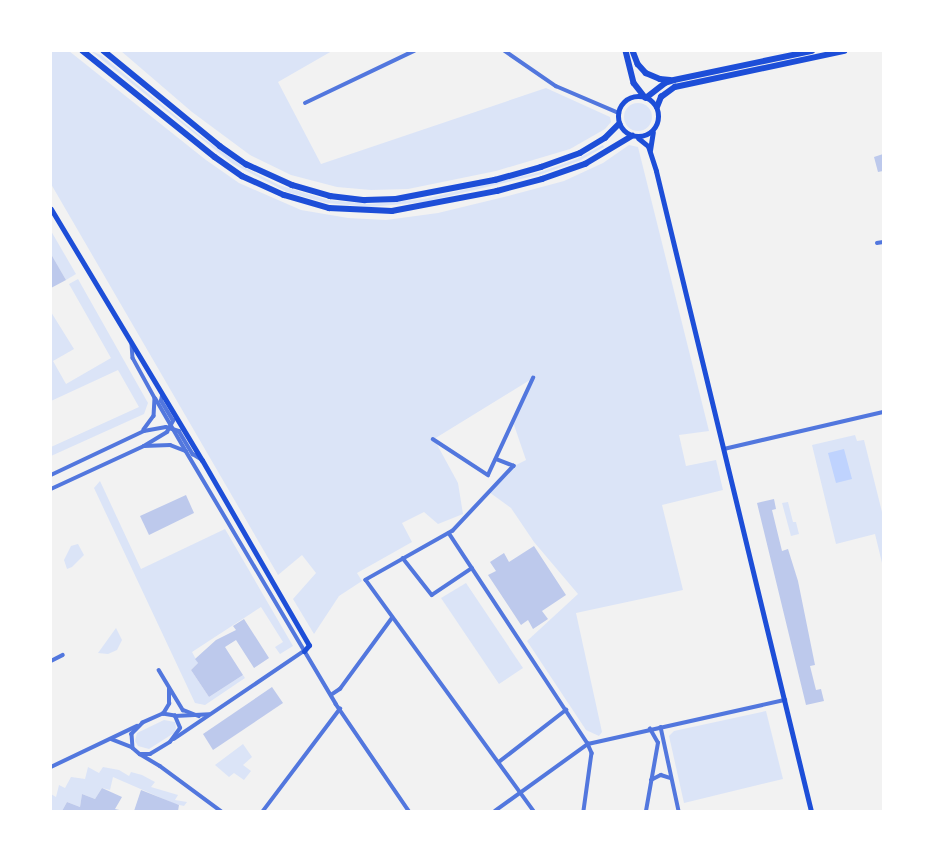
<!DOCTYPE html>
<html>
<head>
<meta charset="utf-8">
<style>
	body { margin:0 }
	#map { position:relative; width:934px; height:862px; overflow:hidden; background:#f2f2f2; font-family:Signika,sans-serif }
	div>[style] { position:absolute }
	.green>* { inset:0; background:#dbe4f7 }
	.round { border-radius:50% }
	.water>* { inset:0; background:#bfd3fe }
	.building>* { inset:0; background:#bdc9ec }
	.minor>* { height:3.5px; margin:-1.75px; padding:0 1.75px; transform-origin:1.75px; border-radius:1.75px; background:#5277de }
	.secondary>* { height:5px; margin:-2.5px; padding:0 2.5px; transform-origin:2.5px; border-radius:2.5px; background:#1d4ed8 }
	.primary>* { height:5.5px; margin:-2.75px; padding:0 2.75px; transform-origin:2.75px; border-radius:2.75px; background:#1d4ed8 }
	.primary>.ring { margin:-2.75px; padding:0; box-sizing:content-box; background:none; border:5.5px solid #1d4ed8; border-radius:50% }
	span { translate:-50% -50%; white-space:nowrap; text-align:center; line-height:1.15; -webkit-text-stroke:3px #fff; paint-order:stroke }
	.frame { position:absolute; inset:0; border:52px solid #fff; pointer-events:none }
</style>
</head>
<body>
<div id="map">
	<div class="green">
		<i style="clip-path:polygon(51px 51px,69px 51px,206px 160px,239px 183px,301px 210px,348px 218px,386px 220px,438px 213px,508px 196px,564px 181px,603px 163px,629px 145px,638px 147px,709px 431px,679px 435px,686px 466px,716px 460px,723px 490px,662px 505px,683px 590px,576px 613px,602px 732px,599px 736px,586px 730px,527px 641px,578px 594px,534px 542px,511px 508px,489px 492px,514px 466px,526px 460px,513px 422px,530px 380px,434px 439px,458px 483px,463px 514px,438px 524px,424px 512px,402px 523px,412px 542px,357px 573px,362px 581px,339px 596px,314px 634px,293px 599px,316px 573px,302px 555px,278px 575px,51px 184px)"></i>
		<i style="clip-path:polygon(91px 51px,101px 55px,199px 135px,242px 166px,279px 185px,328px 200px,369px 204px,424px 199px,540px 172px,577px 159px,603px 145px,604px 147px,579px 161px,542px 174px,424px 202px,370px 207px,327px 203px,287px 192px,233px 164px)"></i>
		<i style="clip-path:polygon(121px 51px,332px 51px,278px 82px,321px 164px,546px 88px,610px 117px,611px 122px,605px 129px,570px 149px,496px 171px,408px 189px,371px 190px,337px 187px,291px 175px,250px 155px,192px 112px)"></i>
		<i class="round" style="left:624px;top:103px;width:28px;height:28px"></i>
		<i style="clip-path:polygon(51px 231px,76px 274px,66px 280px,51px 254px)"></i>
		<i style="clip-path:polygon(78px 279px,148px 403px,144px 414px,51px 456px,51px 447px,139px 407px,118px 370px,51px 401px,51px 312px,74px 349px,53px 361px,66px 384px,111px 358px,69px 284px)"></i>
		<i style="clip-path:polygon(855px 435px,857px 441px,864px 440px,883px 516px,883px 567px,875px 534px,836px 544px,812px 445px)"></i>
		<i style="clip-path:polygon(100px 481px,141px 569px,225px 529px,293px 646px,280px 654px,275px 647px,283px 642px,261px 607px,192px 652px,198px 663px,191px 670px,209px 697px,243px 675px,245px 678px,205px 705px,195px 703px,94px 488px)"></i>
		<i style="clip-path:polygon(788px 502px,793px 522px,796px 522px,799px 534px,791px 536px,782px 503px)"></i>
		<i style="clip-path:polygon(78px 544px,84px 555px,72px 567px,67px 569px,64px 560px,71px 546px)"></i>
		<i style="clip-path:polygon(466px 583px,523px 668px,499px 684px,441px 598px)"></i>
		<i style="clip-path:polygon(116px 628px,122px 640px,117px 650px,108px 654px,98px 653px)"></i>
		<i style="clip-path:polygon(766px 711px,783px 779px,684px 803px,669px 736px,674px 731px)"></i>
		<i style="clip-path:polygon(164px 720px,175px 722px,176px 728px,174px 733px,149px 749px,138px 746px,135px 741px,137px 733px)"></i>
		<i style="clip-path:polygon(243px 744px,252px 757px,243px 765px,251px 771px,244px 780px,234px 773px,229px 777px,215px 765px)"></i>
		<i style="clip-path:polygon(88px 767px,99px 773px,103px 767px,119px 770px,129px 776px,131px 772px,142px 775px,155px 782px,151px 787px,178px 795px,175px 800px,187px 802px,184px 806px,175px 804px,113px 777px,110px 790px,102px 788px,95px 799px,82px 794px,80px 807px,67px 802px,62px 811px,51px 810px,51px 794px,56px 797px,59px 785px,65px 788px,71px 777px,85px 779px)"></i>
	</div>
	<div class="water">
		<i style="clip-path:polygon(844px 449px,852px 479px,836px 483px,828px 453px)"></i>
	</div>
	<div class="building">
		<i style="clip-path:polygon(883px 154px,883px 171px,878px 172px,874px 157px)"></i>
		<i style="clip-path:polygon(51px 254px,66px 280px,51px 288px)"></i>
		<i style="clip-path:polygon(186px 495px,194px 513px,149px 535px,140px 516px)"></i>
		<i style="clip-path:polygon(774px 499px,776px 509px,772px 510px,782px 551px,788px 549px,798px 581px,815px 665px,810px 666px,816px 690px,821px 689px,824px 701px,806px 705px,757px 503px)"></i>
		<i style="clip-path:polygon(534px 546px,566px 595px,542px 611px,548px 619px,533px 629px,528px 620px,521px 625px,488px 575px,496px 571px,490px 562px,504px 553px,509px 562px)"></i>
		<i style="clip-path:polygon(244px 619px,269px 658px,254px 668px,236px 640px,225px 647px,243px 675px,209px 697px,191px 670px,198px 663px,195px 659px,216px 640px,236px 630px,233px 626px)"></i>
		<i style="clip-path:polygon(272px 687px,283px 703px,213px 750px,203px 734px)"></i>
		<i style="clip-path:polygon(102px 788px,122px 797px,115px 809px,124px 811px,62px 811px,67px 802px,80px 807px,82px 794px,95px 799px)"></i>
		<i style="clip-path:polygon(141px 790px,179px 805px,178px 811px,134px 811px)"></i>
	</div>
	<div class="minor">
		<i style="left:505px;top:51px;width:62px;rotate:34.5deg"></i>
		<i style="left:556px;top:86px;width:69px;rotate:23.2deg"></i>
		<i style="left:305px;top:103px;width:121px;rotate:-25.5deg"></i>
		<i style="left:877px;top:243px;width:6px;rotate:-9deg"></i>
		<i style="left:132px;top:344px;width:14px;rotate:86deg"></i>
		<i style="left:133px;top:358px;width:46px;rotate:61.2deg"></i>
		<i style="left:155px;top:398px;width:18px;rotate:93deg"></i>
		<i style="left:154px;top:416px;width:17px;rotate:126deg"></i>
		<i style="left:156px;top:399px;width:60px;rotate:60deg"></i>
		<i style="left:433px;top:439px;width:66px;rotate:33.2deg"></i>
		<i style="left:488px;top:475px;width:107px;rotate:-65.1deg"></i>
		<i style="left:144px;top:446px;width:26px;rotate:-2deg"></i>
		<i style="left:170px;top:445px;width:17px;rotate:21deg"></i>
		<i style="left:186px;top:451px;width:294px;rotate:59.3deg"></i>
		<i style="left:336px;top:704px;width:130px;rotate:55.7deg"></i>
		<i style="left:724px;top:449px;width:163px;rotate:-13.1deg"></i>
		<i style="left:496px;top:459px;width:19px;rotate:21deg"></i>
		<i style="left:514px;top:466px;width:89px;rotate:133.2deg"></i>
		<i style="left:453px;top:531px;width:100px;rotate:150.6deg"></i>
		<i style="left:366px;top:580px;width:286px;rotate:54deg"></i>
		<i style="left:51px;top:475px;width:103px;rotate:-25.3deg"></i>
		<i style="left:144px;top:431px;width:22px;rotate:-10deg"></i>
		<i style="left:166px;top:427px;width:14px;rotate:17deg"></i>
		<i style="left:179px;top:431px;width:27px;rotate:59deg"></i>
		<i style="left:193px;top:454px;width:9px;rotate:32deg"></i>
		<i style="left:51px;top:489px;width:102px;rotate:-24.8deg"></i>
		<i style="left:144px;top:446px;width:27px;rotate:-31deg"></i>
		<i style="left:167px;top:432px;width:13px;rotate:-61deg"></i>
		<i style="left:173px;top:421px;width:23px;rotate:-121deg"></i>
		<i style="left:161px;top:401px;width:5px;rotate:-79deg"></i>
		<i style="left:449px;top:533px;width:253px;rotate:56.6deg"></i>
		<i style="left:588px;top:744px;width:10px;rotate:66deg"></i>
		<i style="left:592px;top:753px;width:59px;rotate:97.9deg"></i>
		<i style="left:403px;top:558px;width:47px;rotate:51.9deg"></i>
		<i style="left:432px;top:595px;width:48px;rotate:-34deg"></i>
		<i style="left:51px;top:661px;width:13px;rotate:-27deg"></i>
		<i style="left:159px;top:670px;width:47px;rotate:59deg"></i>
		<i style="left:183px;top:710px;width:17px;rotate:21deg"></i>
		<i style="left:331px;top:695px;width:11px;rotate:-34deg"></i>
		<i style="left:340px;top:689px;width:88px;rotate:-53.8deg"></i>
		<i style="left:163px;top:714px;width:12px;rotate:-59deg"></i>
		<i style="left:169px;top:704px;width:15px;rotate:-90deg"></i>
		<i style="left:175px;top:716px;width:34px;rotate:-3deg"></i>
		<i style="left:661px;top:727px;width:86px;rotate:77.9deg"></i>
		<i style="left:111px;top:739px;width:22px;rotate:21deg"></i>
		<i style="left:174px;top:739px;width:157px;rotate:-34.1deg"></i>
		<i style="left:140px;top:754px;width:10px"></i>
		<i style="left:150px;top:754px;width:23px;rotate:-31deg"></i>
		<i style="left:170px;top:742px;width:17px;rotate:-54deg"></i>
		<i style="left:180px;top:728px;width:13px;rotate:-113deg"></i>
		<i style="left:175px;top:716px;width:12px;rotate:-171deg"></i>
		<i style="left:163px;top:714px;width:22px;rotate:156deg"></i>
		<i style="left:143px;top:723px;width:16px;rotate:135deg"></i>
		<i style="left:132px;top:734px;width:14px;rotate:86deg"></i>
		<i style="left:133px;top:748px;width:9px;rotate:41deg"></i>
		<i style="left:140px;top:754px;width:23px;rotate:31deg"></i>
		<i style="left:160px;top:766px;width:76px;rotate:36.4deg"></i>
		<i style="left:499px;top:762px;width:85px;rotate:-37.8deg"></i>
		<i style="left:51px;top:767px;width:95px;rotate:-25.5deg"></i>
		<i style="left:651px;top:780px;width:11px;rotate:-27deg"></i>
		<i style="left:661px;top:775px;width:10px;rotate:17deg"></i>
		<i style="left:263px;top:811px;width:128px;rotate:-53deg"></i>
		<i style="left:495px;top:811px;width:115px;rotate:-35.8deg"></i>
		<i style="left:588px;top:744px;width:202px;rotate:-12.6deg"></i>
		<i style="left:646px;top:811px;width:69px;rotate:-80deg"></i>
		<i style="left:658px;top:743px;width:16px;rotate:-120deg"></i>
	</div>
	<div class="secondary">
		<i style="left:638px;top:138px;width:13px;rotate:39deg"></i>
		<i style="left:648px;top:146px;width:26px;rotate:72deg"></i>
		<i style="left:656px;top:171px;width:659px;rotate:76.39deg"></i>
		<i style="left:650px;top:150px;width:18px;rotate:-81deg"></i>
		<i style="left:51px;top:209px;width:293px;rotate:59deg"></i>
		<i style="left:202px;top:460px;width:214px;rotate:60deg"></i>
		<i style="left:309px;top:645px;width:8px;rotate:130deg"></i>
	</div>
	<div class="primary">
		<i style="left:83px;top:51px;width:169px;rotate:38.8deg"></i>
		<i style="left:215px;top:157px;width:33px;rotate:35deg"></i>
		<i style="left:242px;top:176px;width:46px;rotate:24.3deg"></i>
		<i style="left:284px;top:195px;width:47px;rotate:16.1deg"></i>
		<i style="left:329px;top:208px;width:63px;rotate:2.7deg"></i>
		<i style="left:392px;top:211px;width:107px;rotate:-10.8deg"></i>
		<i style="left:497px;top:191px;width:47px;rotate:-14.9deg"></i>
		<i style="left:542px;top:179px;width:46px;rotate:-19.2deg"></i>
		<i style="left:585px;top:164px;width:55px;rotate:-30.8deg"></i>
		<i style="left:104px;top:51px;width:150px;rotate:39.3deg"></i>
		<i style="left:220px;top:146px;width:32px;rotate:35deg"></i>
		<i style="left:246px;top:164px;width:51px;rotate:24.5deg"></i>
		<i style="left:292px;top:185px;width:40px;rotate:16deg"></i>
		<i style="left:330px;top:196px;width:35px;rotate:7deg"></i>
		<i style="left:365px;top:200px;width:31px;rotate:-2deg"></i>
		<i style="left:396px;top:199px;width:101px;rotate:-10.9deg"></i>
		<i style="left:495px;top:180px;width:48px;rotate:-15.8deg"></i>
		<i style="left:541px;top:167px;width:41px;rotate:-19.7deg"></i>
		<i style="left:580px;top:153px;width:29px;rotate:-31deg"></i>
		<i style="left:605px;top:138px;width:20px;rotate:-45deg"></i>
		<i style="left:626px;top:51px;width:33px;rotate:76deg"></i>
		<i style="left:634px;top:83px;width:18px;rotate:52deg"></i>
		<i style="left:633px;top:51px;width:14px;rotate:69deg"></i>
		<i style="left:638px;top:64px;width:12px;rotate:48deg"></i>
		<i style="left:646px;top:73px;width:15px;rotate:23deg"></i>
		<i style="left:660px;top:79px;width:10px;rotate:6deg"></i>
		<i class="ring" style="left:619px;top:97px;width:34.5px;height:34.5px"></i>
		<i style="left:646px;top:98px;width:24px;rotate:-38deg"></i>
		<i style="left:665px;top:83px;width:9px;rotate:-18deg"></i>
		<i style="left:674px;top:80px;width:141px;rotate:-11.9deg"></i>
		<i style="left:657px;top:107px;width:11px;rotate:-68deg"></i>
		<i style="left:661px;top:97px;width:17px;rotate:-36deg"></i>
		<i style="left:675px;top:87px;width:173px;rotate:-12deg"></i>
	</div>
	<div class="frame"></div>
</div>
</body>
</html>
